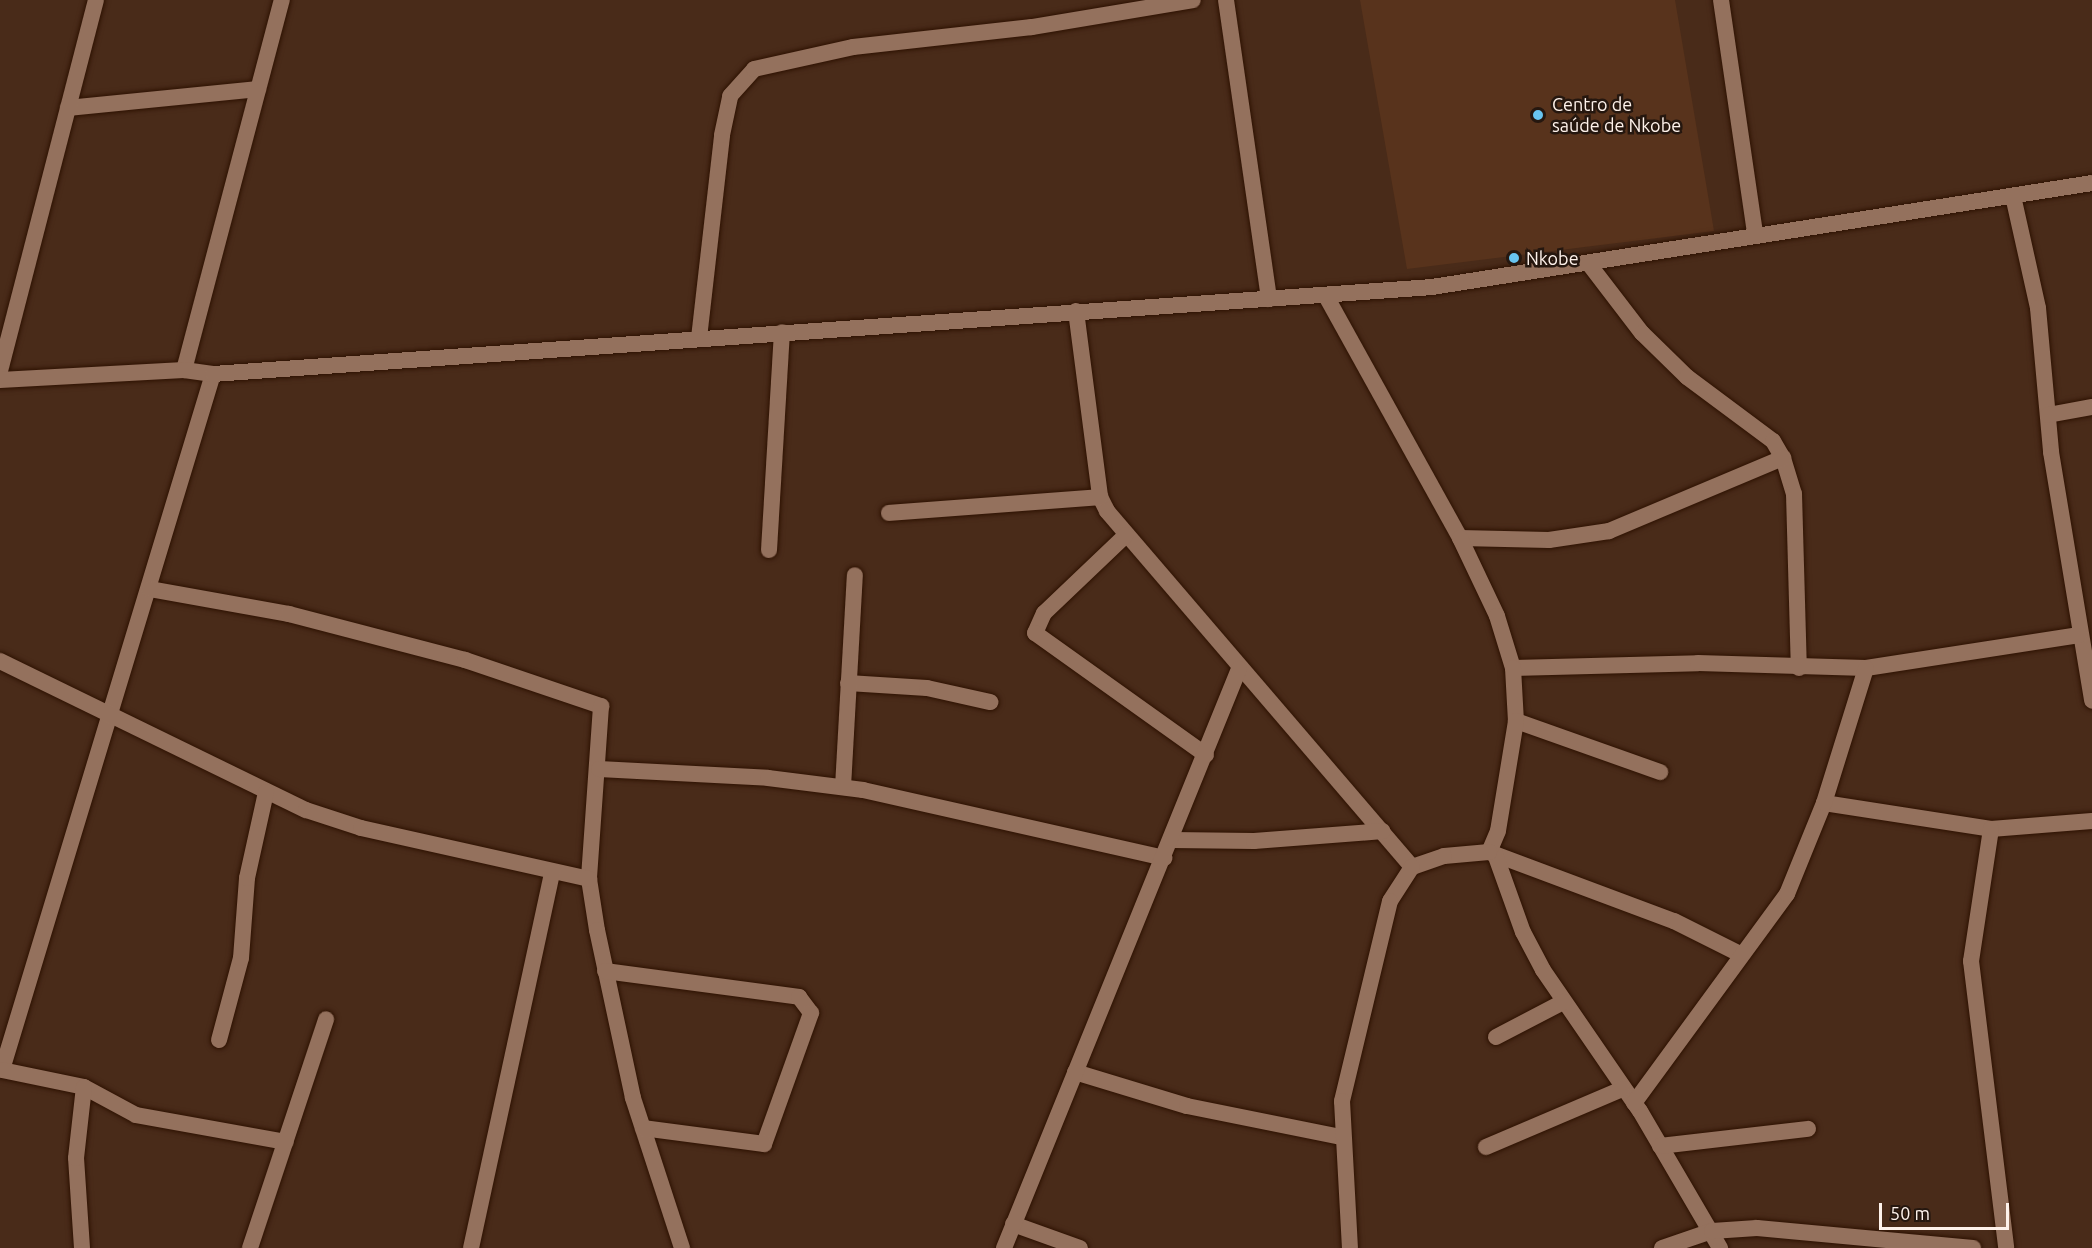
<!DOCTYPE html>
<html>
<head>
<meta charset="utf-8">
<style>
	body { margin:0 }
	#map { position:relative; width:2092px; height:1248px; overflow:hidden; background:#492b19; font-family:Ubuntu,sans-serif }
	div>[style] { position:absolute }
	.built>* { inset:0; background:#58331c }
	.roads { filter:drop-shadow(0 0 2px #2e1202) drop-shadow(0 0 2px #2e1202) }
	.minor>* { height:16px; margin:-8px; padding:0 8px; transform-origin:8px; border-radius:8px; background:#94715d }
	.tertiary>* { height:16px; margin:-8px; padding:0 8px; transform-origin:8px; border-radius:8px; background:#94715d }
	.dots>* { width:16px; height:16px; translate:-50% -50%; box-sizing:border-box; border:3px solid #25170f; border-radius:50% }
	span { translate:-50% -50%; white-space:nowrap; text-align:center; line-height:1.15; -webkit-text-stroke:5px #25170f; paint-order:stroke }
	.poi-label { font-size:18px; color:#fef2eb }
	.left { translate:0 -50%; text-align:left }
	.scale { position:absolute; left:1879px; top:1203px; width:130px; height:27px; box-sizing:border-box; border:3px solid #fef2eb; border-top:0; padding-left:8px; font-size:18px; line-height:21px; white-space:nowrap; color:#fef2eb; -webkit-text-stroke:4px #25170f; paint-order:stroke }
</style>
</head>
<body>
<div id="map">
	<div class="built">
		<i style="clip-path:polygon(1360px 0,1675px 0,1714px 231px,1407px 269px)"></i>
	</div>
	<div class="roads">
		<div class="minor">
			<i style="left:1226px;top:0;width:302px;rotate:81.8deg"></i>
			<i style="left:1721px;top:0;width:236px;rotate:81.7deg"></i>
			<i style="left:68px;top:108px;width:191px;rotate:-5.7deg"></i>
			<i style="left:2013px;top:196px;width:115px;rotate:77.4deg"></i>
			<i style="left:2038px;top:308px;width:145px;rotate:84.8deg"></i>
			<i style="left:2051px;top:452px;width:252px;rotate:80.6deg"></i>
			<i style="left:1589px;top:264px;width:87px;rotate:52.5deg"></i>
			<i style="left:1642px;top:333px;width:63px;rotate:44.4deg"></i>
			<i style="left:1687px;top:377px;width:107px;rotate:36.7deg"></i>
			<i style="left:1773px;top:441px;width:20px;rotate:60deg"></i>
			<i style="left:1783px;top:458px;width:38px;rotate:73deg"></i>
			<i style="left:1794px;top:494px;width:174px;rotate:88.4deg"></i>
			<i style="left:1076px;top:311px;width:188px;rotate:82.6deg"></i>
			<i style="left:1100px;top:497px;width:16px;rotate:63deg"></i>
			<i style="left:1107px;top:511px;width:469px;rotate:49.4deg"></i>
			<i style="left:699px;top:338px;width:204px;rotate:-83.5deg"></i>
			<i style="left:722px;top:135px;width:40px;rotate:-78deg"></i>
			<i style="left:730px;top:96px;width:36px;rotate:-48deg"></i>
			<i style="left:754px;top:69px;width:101px;rotate:-12.5deg"></i>
			<i style="left:853px;top:47px;width:180px;rotate:-6.4deg"></i>
			<i style="left:1032px;top:27px;width:163px;rotate:-9.5deg"></i>
			<i style="left:184px;top:370px;width:383px;rotate:-75.2deg"></i>
			<i style="left:0;top:371px;width:383px;rotate:-75.5deg"></i>
			<i style="left:213px;top:374px;width:727px;rotate:106.87deg"></i>
			<i style="left:2px;top:1070px;width:84px;rotate:11.7deg"></i>
			<i style="left:84px;top:1087px;width:59px;rotate:28.3deg"></i>
			<i style="left:136px;top:1115px;width:152px;rotate:10.2deg"></i>
			<i style="left:2048px;top:415px;width:45px;rotate:-10.3deg"></i>
			<i style="left:889px;top:513px;width:212px;rotate:-4.3deg"></i>
			<i style="left:1126px;top:535px;width:113px;rotate:136.4deg"></i>
			<i style="left:1044px;top:613px;width:22px;rotate:114deg"></i>
			<i style="left:1035px;top:633px;width:210px;rotate:35.5deg"></i>
			<i style="left:1460px;top:538px;width:89px;rotate:1.3deg"></i>
			<i style="left:1549px;top:540px;width:61px;rotate:-8.5deg"></i>
			<i style="left:1609px;top:531px;width:189px;rotate:-22.8deg"></i>
			<i style="left:769px;top:550px;width:218px;rotate:-86.6deg"></i>
			<i style="left:150px;top:589px;width:141px;rotate:10.2deg"></i>
			<i style="left:289px;top:614px;width:182px;rotate:14.6deg"></i>
			<i style="left:465px;top:660px;width:144px;rotate:18.7deg"></i>
			<i style="left:601px;top:706px;width:173px;rotate:94deg"></i>
			<i style="left:589px;top:879px;width:52px;rotate:81.1deg"></i>
			<i style="left:597px;top:930px;width:172px;rotate:77.9deg"></i>
			<i style="left:633px;top:1098px;width:158px;rotate:71.9deg"></i>
			<i style="left:0;top:661px;width:340px;rotate:26deg"></i>
			<i style="left:306px;top:810px;width:58px;rotate:18.1deg"></i>
			<i style="left:361px;top:828px;width:234px;rotate:12.6deg"></i>
			<i style="left:1513px;top:668px;width:185px;rotate:-1.5deg"></i>
			<i style="left:1698px;top:663px;width:168px;rotate:1.7deg"></i>
			<i style="left:1866px;top:668px;width:216px;rotate:-8.8deg"></i>
			<i style="left:848px;top:683px;width:79px;rotate:3.6deg"></i>
			<i style="left:927px;top:688px;width:65px;rotate:12.5deg"></i>
			<i style="left:1516px;top:721px;width:153px;rotate:19.5deg"></i>
			<i style="left:599px;top:769px;width:169px;rotate:3deg"></i>
			<i style="left:768px;top:778px;width:96px;rotate:7.2deg"></i>
			<i style="left:863px;top:790px;width:309px;rotate:12.7deg"></i>
			<i style="left:843px;top:787px;width:212px;rotate:-86.8deg"></i>
			<i style="left:1824px;top:803px;width:169px;rotate:8.8deg"></i>
			<i style="left:1991px;top:829px;width:101px;rotate:-4.5deg"></i>
			<i style="left:1991px;top:829px;width:134px;rotate:98.6deg"></i>
			<i style="left:1971px;top:961px;width:289px;rotate:83deg"></i>
			<i style="left:1172px;top:840px;width:82px;rotate:0.7deg"></i>
			<i style="left:1254px;top:841px;width:129px;rotate:-4.4deg"></i>
			<i style="left:1489px;top:852px;width:197px;rotate:20.5deg"></i>
			<i style="left:1674px;top:921px;width:72px;rotate:26.6deg"></i>
			<i style="left:1495px;top:854px;width:83px;rotate:70.3deg"></i>
			<i style="left:1523px;top:932px;width:43px;rotate:62.2deg"></i>
			<i style="left:1543px;top:970px;width:171px;rotate:55.5deg"></i>
			<i style="left:1640px;top:1111px;width:159px;rotate:59.7deg"></i>
			<i style="left:605px;top:971px;width:196px;rotate:7.6deg"></i>
			<i style="left:799px;top:997px;width:20px;rotate:53deg"></i>
			<i style="left:811px;top:1013px;width:139px;rotate:109.7deg"></i>
			<i style="left:764px;top:1144px;width:122px;rotate:-172.5deg"></i>
			<i style="left:1496px;top:1037px;width:76px;rotate:-27.6deg"></i>
			<i style="left:219px;top:1040px;width:85px;rotate:-75deg"></i>
			<i style="left:241px;top:958px;width:80px;rotate:-85.7deg"></i>
			<i style="left:247px;top:878px;width:88px;rotate:-77.5deg"></i>
			<i style="left:1075px;top:1072px;width:117px;rotate:16.9deg"></i>
			<i style="left:1187px;top:1106px;width:157px;rotate:11.4deg"></i>
			<i style="left:1634px;top:1103px;width:259px;rotate:-53.8deg"></i>
			<i style="left:1787px;top:894px;width:98px;rotate:-67.9deg"></i>
			<i style="left:1824px;top:803px;width:141px;rotate:-72.7deg"></i>
			<i style="left:1660px;top:1146px;width:149px;rotate:-6.6deg"></i>
			<i style="left:1486px;top:1147px;width:148px;rotate:-23.1deg"></i>
			<i style="left:1013px;top:1224px;width:71px;rotate:19.7deg"></i>
			<i style="left:82px;top:1248px;width:90px;rotate:-93.8deg"></i>
			<i style="left:76px;top:1158px;width:71px;rotate:-83.6deg"></i>
			<i style="left:250px;top:1248px;width:241px;rotate:-71.6deg"></i>
			<i style="left:471px;top:1248px;width:385px;rotate:-77.8deg"></i>
			<i style="left:1004px;top:1248px;width:625px;rotate:-67.91deg"></i>
			<i style="left:1662px;top:1248px;width:53px;rotate:-18.8deg"></i>
			<i style="left:1712px;top:1231px;width:45px;rotate:-3.8deg"></i>
			<i style="left:1757px;top:1228px;width:217px;rotate:5.3deg"></i>
		</div>
		<div class="tertiary">
			<i style="left:1326px;top:296px;width:277px;rotate:61deg"></i>
			<i style="left:1460px;top:538px;width:86px;rotate:64.6deg"></i>
			<i style="left:1497px;top:616px;width:54px;rotate:72.9deg"></i>
			<i style="left:1513px;top:668px;width:53px;rotate:86.8deg"></i>
			<i style="left:1516px;top:721px;width:111px;rotate:99.3deg"></i>
			<i style="left:1498px;top:831px;width:23px;rotate:113deg"></i>
			<i style="left:1489px;top:852px;width:45px;rotate:174.9deg"></i>
			<i style="left:1444px;top:856px;width:34px;rotate:161deg"></i>
			<i style="left:1412px;top:867px;width:40px;rotate:122.9deg"></i>
			<i style="left:1390px;top:901px;width:206px;rotate:103.5deg"></i>
			<i style="left:1342px;top:1101px;width:147px;rotate:86.9deg"></i>
			<i style="left:0;top:380px;width:184px;rotate:-3.1deg"></i>
			<i style="left:184px;top:370px;width:29px;rotate:8deg"></i>
			<i style="left:213px;top:374px;width:1222px;rotate:-4.08deg"></i>
			<i style="left:1432px;top:287px;width:668px;rotate:-8.95deg"></i>
		</div>
	</div>
	<div class="dots">
		<i style="left:1538px;top:115px;background:#68c4f0"></i>
		<i style="left:1514px;top:258px;background:#68c4f0"></i>
	</div>
	<div class="poi-label">
		<span class="left" style="left:1552px;top:115px">Centro de<br>saúde de Nkobe</span>
		<span class="left" style="left:1526px;top:258px">Nkobe</span>
	</div>
	<div class="scale">50 m</div>
</div>
</body>
</html>
